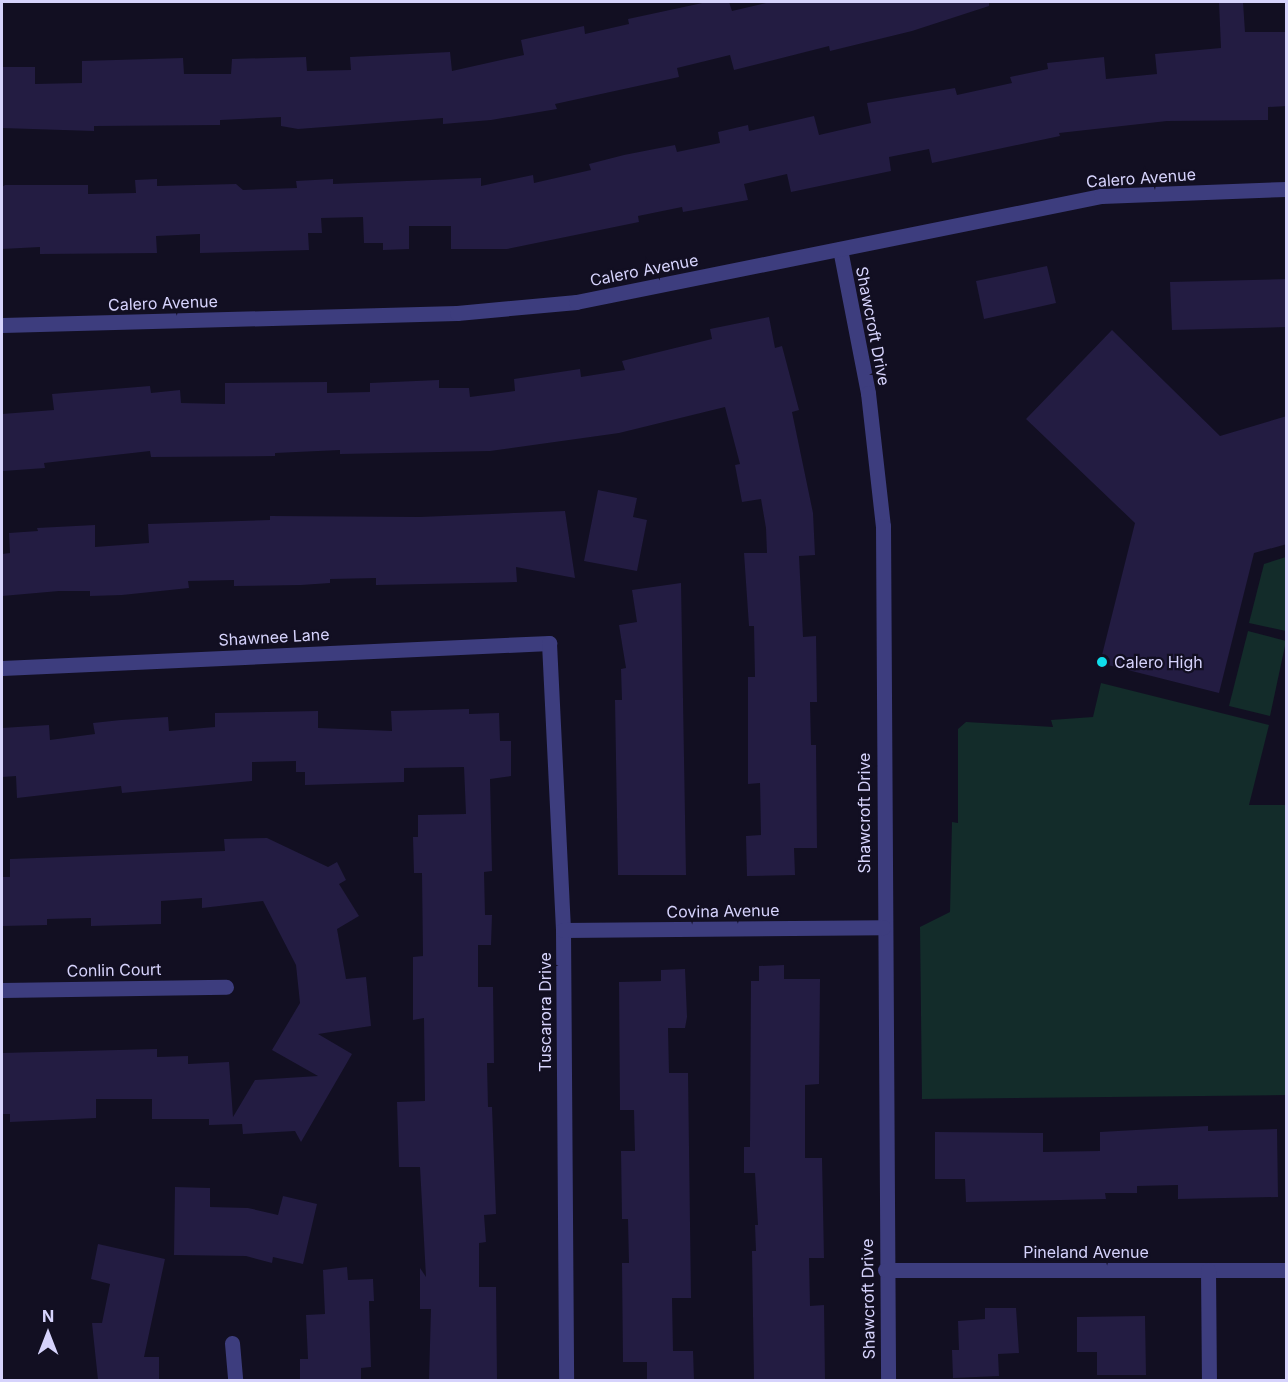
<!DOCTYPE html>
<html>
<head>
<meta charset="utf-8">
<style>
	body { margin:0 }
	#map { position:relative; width:1288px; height:1382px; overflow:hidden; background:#120f22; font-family:Inter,sans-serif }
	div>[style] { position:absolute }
	.green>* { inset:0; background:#132c2a }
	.building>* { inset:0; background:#231c42 }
	.minor>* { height:15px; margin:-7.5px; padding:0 7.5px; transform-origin:7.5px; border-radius:7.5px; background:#3d3d7e }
	.tertiary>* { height:15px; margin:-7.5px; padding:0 7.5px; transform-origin:7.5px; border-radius:7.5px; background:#3d3d7e }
	.dots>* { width:16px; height:16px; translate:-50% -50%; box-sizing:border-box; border:3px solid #120f22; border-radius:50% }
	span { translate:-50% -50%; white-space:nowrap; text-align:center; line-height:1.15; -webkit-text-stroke:4.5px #120f22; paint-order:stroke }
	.street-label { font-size:16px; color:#d6d3fc }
	.poi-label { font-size:16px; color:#d6d3fc }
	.left { translate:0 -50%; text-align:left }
	.frame { position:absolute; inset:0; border:3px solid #d6d3fc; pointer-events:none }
	.north { position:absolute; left:18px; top:1304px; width:60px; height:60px; -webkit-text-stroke:4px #120f22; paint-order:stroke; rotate:0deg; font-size:16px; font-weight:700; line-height:24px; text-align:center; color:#d6d3fc }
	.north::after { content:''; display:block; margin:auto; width:21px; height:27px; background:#d6d3fc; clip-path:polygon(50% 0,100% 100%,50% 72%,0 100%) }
</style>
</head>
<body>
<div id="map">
	<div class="green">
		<i style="clip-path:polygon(1286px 557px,1286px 631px,1249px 623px,1264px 564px)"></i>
		<i style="clip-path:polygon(1248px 631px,1286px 641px,1270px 716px,1229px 706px)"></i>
		<i style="clip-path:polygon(1101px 683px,1269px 725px,1249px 805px,1286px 805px,1286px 1095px,922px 1099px,920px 927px,950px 912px,952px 822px,958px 823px,958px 729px,966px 722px,1053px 727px,1051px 720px,1093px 717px)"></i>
	</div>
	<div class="building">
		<i style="clip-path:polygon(707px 2px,729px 2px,732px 11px,770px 2px,989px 2px,989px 6px,912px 31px,830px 51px,829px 46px,734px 70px,730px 55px,677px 68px,679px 77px,555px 104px,557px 109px,491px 120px,443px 124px,443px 118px,298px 129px,281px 126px,281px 117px,220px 120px,220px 125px,94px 126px,94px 131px,2px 128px,2px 67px,35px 67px,35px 84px,82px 83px,82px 61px,183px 58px,184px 74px,231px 74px,232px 59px,306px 57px,307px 71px,351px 70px,350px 57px,450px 52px,452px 71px,524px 55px,521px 40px,584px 26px,585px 34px,629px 24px,628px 19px)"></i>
		<i style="clip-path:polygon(1219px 2px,1243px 2px,1245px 32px,1287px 32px,1287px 106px,1268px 107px,1268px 120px,1167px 121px,1059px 133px,1060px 136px,932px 163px,929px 149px,889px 157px,891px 171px,791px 192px,787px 174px,744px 184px,748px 200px,683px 212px,682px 207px,638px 216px,639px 222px,507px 249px,451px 249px,451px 226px,409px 226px,409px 249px,383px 250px,383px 243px,364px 243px,363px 217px,321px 218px,322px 233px,308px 233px,309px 250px,200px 253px,200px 234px,156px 236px,157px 253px,40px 254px,40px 247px,2px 249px,2px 187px,5px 185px,88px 185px,88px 194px,136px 193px,135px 180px,157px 179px,157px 186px,236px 184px,243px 190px,297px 188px,296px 181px,333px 179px,333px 184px,481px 178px,481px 186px,533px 175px,534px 183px,591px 170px,589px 164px,624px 155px,675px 145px,677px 152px,720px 143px,718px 132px,748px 125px,749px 131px,814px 116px,819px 135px,871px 123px,867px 103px,955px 88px,957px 95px,1012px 83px,1010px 77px,1048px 69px,1047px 63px,1104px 57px,1106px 79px,1157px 74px,1155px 54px,1221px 48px)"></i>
		<i style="clip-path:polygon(1047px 266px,1056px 303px,984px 319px,976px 281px)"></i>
		<i style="clip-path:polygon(1287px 279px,1287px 327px,1172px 330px,1170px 282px)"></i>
		<i style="clip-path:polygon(769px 317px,775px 348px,782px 346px,799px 410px,792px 412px,813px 513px,815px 555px,799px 556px,803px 637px,816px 636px,817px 702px,810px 702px,811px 745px,816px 745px,817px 848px,794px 848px,795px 875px,747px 876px,746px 836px,761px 835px,760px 783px,748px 784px,748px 677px,755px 677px,754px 626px,749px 626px,744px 553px,767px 553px,766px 528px,761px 499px,742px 502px,735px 465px,740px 464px,725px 407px,619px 433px,490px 451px,340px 454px,340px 450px,275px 453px,275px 456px,151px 457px,150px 451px,44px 463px,45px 468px,3px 471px,2px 414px,54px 410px,52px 394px,150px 386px,151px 393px,180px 390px,181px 403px,225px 404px,225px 383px,327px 382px,327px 393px,370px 392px,370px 383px,439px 380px,439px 388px,469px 388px,470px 397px,515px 391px,514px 379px,580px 369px,581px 377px,625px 370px,622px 361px,712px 339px,710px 329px)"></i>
		<i style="clip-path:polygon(1112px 330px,1220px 436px,1287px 416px,1287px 544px,1254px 553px,1219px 693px,1100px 663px,1135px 523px,1026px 419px)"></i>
		<i style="clip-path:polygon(598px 490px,637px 498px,633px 517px,647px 520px,637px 571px,584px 561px)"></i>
		<i style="clip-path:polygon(565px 511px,575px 578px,516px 567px,517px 582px,376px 585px,376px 578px,330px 579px,330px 583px,301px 585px,234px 586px,234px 580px,188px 581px,189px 588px,122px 595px,90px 596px,90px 591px,59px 591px,2px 596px,2px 554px,10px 553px,9px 533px,38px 531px,37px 528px,95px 525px,95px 547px,149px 543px,148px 524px,270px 520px,270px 516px,420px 517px)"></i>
		<i style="clip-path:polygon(681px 583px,686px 875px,618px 875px,615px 700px,622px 700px,621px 669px,626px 668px,619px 625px,637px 622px,632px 590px)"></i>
		<i style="clip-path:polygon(469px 709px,469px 714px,499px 713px,500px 741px,511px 741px,511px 776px,490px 779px,492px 871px,484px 872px,485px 915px,492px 915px,491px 945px,478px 945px,478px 987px,493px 987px,494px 1063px,487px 1063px,488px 1107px,492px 1107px,496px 1214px,484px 1215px,486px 1242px,479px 1243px,479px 1287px,496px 1287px,497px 1380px,429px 1380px,431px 1309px,420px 1309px,420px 1268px,426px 1277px,420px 1167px,399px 1167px,397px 1102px,425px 1101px,424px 1018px,413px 1020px,413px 957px,423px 956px,422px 873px,414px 873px,413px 837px,418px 837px,418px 815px,466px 814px,464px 767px,404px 768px,404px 782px,305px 785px,305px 772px,296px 772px,296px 761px,252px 762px,252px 781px,122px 793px,121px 786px,17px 798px,16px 776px,2px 777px,2px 728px,49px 725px,50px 740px,95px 734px,93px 723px,121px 720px,168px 717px,169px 731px,215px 727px,215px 713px,318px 711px,318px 728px,392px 731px,391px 711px)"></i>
		<i style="clip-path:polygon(267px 838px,328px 867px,337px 862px,346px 880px,339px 884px,359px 916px,337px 929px,346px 979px,366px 977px,371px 1026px,318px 1034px,352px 1054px,301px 1142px,295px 1131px,243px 1134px,242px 1124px,209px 1125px,209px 1119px,152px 1119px,152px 1099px,96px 1099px,96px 1118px,10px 1122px,10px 1114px,2px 1114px,2px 1053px,157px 1049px,157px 1057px,188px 1056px,188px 1064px,229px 1062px,233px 1117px,255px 1080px,318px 1076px,272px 1050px,300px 1003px,296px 965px,263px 901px,202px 908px,202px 898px,161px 901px,161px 924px,91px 926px,91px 918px,47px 919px,47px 925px,2px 926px,2px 877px,10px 877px,10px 859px,225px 851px,224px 839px)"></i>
		<i style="clip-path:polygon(784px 965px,784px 979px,820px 979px,819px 1084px,805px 1085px,805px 1158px,822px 1158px,824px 1258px,809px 1258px,810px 1306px,824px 1305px,825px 1380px,754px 1380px,752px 1251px,756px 1251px,755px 1225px,758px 1225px,755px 1173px,744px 1173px,744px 1147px,750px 1147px,751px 981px,759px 981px,759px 966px)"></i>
		<i style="clip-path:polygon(685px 969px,687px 1017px,685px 1028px,668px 1028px,669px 1073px,688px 1073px,691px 1298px,672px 1298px,673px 1351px,693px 1351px,694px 1380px,647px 1380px,647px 1362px,623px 1362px,622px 1263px,629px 1263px,628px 1219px,622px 1219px,621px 1151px,635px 1151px,634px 1110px,620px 1110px,619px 982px,661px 981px,661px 970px)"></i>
		<i style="clip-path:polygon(1208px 1126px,1208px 1131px,1277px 1129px,1278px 1197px,1178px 1199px,1178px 1185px,1137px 1186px,1137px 1193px,1105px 1193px,1106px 1199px,966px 1202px,965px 1179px,935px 1179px,935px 1132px,1043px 1133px,1043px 1152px,1100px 1151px,1100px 1132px)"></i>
		<i style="clip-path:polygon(175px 1187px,210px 1188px,210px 1207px,248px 1208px,278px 1215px,283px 1196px,317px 1204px,303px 1264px,273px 1257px,272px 1263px,246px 1256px,174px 1255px)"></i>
		<i style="clip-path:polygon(98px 1244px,165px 1259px,144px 1357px,159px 1357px,159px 1380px,98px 1380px,92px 1323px,102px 1323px,110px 1284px,91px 1279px)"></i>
		<i style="clip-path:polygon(347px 1267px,348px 1280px,373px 1279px,374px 1301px,369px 1301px,371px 1367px,361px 1368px,361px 1380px,300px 1380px,300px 1359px,308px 1359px,306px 1315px,325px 1314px,323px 1270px)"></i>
		<i style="clip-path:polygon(985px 1308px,1016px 1308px,1019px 1353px,998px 1354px,999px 1376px,953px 1378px,952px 1350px,959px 1350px,958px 1321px,985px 1319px)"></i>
		<i style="clip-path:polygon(1145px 1316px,1146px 1375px,1097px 1375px,1097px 1352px,1077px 1352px,1077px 1317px)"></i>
	</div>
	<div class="minor">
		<i style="left:840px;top:249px;width:147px;rotate:79deg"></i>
		<i style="left:868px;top:393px;width:134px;rotate:83.6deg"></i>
		<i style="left:883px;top:526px;width:854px;rotate:89.66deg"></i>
		<i style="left:2px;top:668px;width:548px;rotate:-2.62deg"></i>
		<i style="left:549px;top:643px;width:287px;rotate:87.2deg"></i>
		<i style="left:563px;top:930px;width:450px;rotate:89.6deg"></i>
		<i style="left:563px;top:930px;width:320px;rotate:-0.5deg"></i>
		<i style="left:2px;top:990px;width:224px;rotate:-0.8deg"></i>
		<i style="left:885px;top:1270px;width:401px"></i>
		<i style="left:1208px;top:1270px;width:110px;rotate:89.5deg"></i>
		<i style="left:232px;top:1343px;width:37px;rotate:85deg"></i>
	</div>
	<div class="tertiary">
		<i style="left:2px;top:325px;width:455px;rotate:-1.5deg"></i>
		<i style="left:457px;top:313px;width:120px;rotate:-5.3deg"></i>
		<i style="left:576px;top:302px;width:536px;rotate:-11.41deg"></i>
		<i style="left:1101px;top:196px;width:185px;rotate:-2.2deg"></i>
	</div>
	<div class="dots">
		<i style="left:1102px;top:662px;background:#0fdeec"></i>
	</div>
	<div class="street-label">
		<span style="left:1141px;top:178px;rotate:-4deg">Calero Avenue</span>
		<span style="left:644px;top:270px;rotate:-11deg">Calero Avenue</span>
		<span style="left:163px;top:303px;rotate:-2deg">Calero Avenue</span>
		<span style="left:873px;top:326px;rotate:79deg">Shawcroft Drive</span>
		<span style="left:274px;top:637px;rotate:-3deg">Shawnee Lane</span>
		<span style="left:864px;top:813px;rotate:-90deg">Shawcroft Drive</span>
		<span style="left:723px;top:911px;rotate:-1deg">Covina Avenue</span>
		<span style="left:114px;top:970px;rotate:-1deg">Conlin Court</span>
		<span style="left:545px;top:1012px;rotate:-90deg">Tuscarora Drive</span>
		<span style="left:1086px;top:1252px">Pineland Avenue</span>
		<span style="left:868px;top:1299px;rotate:-91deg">Shawcroft Drive</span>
	</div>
	<div class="poi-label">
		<span class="left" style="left:1114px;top:662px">Calero High</span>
	</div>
	<div class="frame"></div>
	<div class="north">N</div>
</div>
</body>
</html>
